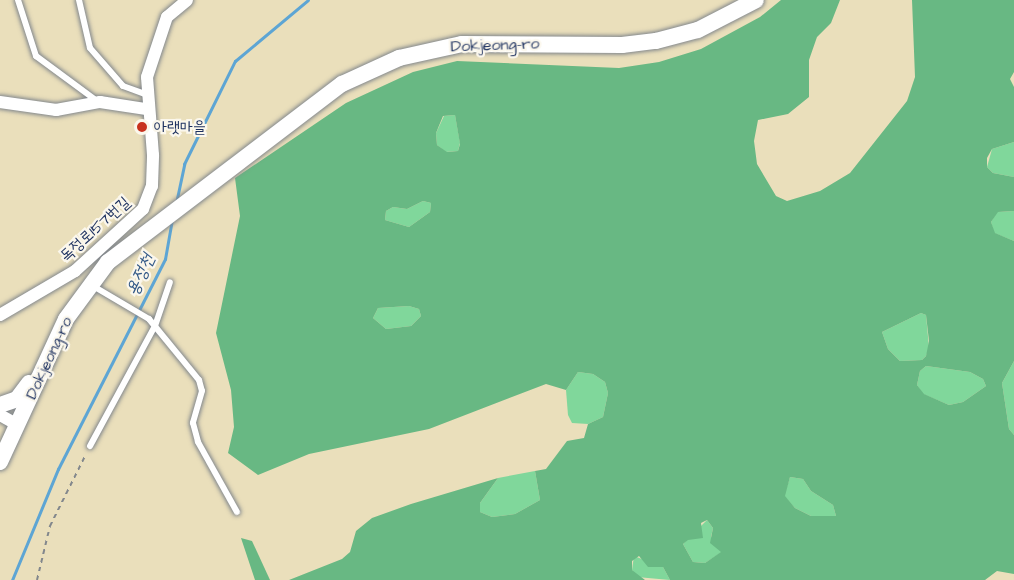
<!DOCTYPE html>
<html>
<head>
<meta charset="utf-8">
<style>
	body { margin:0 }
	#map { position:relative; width:1014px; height:580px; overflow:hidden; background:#eadfbb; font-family:"Architects Daughter","Poor Story",sans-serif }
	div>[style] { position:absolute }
	.green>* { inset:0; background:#80d79b }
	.forest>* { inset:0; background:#68b883 }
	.stream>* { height:3px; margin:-1.5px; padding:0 1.5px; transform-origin:1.5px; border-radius:1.5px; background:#5da5d4 }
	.path>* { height:2px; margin-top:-1px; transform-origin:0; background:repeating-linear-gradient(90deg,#82878c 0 4.5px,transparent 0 9px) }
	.roads { filter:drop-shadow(0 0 2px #82878c) drop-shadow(0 0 2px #82878c) }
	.lane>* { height:6px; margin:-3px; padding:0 3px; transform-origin:3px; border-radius:3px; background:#fff }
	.street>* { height:12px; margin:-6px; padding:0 6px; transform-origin:6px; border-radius:6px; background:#fff }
	.secondary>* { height:16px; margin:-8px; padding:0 8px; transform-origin:8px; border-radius:8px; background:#fff }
	.dots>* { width:16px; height:16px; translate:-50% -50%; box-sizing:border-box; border:3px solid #fbf7ec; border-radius:50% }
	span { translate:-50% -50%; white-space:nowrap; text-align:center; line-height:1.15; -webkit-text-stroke:4.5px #fbf7ec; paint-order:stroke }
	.street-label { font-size:16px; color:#1b2f5e }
	.poi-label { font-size:16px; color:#1b2f5e }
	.left { translate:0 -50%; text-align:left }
	.water-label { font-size:18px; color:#325887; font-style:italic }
</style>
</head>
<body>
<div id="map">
	<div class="green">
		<i style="clip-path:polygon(455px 115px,460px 143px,458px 151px,446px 152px,437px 145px,436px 133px,444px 116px)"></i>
		<i style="clip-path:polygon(1014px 142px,1014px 177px,993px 173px,987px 167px,992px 149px)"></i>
		<i style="clip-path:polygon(423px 201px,431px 203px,430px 212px,409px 227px,385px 220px,386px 211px,393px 207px,407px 209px)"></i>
		<i style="clip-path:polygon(1014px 211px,1014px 241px,994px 233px,991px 222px,997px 212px)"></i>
		<i style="clip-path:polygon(409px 306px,419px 309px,421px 316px,411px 326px,386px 329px,373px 318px,378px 308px)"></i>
		<i style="clip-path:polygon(921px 313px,926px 315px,929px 348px,926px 356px,922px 360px,900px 361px,888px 349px,882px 332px)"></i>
		<i style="clip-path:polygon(1014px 361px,1014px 435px,1009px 429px,1002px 383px)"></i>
		<i style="clip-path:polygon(926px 366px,970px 372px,983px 379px,986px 386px,963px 402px,949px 405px,923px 394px,917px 385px,920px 371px)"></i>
		<i style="clip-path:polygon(578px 372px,593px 374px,605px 382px,608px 393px,603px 417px,588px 424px,572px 423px,568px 415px,566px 390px)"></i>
		<i style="clip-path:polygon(535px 471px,540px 500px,515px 514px,492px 517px,480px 512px,480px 503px,498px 478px)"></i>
		<i style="clip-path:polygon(790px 477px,803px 479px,811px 491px,833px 505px,836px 516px,811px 516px,795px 508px,784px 496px)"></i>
		<i style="clip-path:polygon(707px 520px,713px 528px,711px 537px,722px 552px,705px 563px,693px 562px,683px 544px)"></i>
		<i style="clip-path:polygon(634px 556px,663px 567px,670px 580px,637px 577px,632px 570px)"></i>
	</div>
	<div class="forest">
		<i style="clip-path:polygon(evenodd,781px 0,840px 0,831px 23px,817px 37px,809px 60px,809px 97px,788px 114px,758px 120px,754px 141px,757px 164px,776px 196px,787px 201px,820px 191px,850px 173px,907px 101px,915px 77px,912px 0,1014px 0,1014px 72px,1010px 79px,1014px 87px,1014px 142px,992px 149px,987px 158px,987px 167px,993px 173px,1014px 177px,1014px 211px,998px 212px,991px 222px,995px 233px,1014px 241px,1014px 361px,1002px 383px,1009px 429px,1014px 435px,1014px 574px,997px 571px,985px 580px,670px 580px,663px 567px,648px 567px,639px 556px,632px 561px,632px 570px,645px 580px,289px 580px,342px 559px,350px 552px,356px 531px,372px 518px,411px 504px,498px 478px,480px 503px,480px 512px,492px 517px,515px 514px,540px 500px,535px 471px,546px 469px,567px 441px,584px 438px,588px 424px,603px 417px,608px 393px,605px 382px,593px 374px,578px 372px,566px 390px,546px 384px,429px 429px,309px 454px,258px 475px,228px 453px,234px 427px,231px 390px,216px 333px,240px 216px,235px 178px,346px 103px,413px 72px,457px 61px,619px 68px,659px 62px,701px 49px,760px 17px,781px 0,455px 115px,460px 144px,458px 151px,447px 152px,437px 145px,436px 133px,443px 116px,455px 115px,781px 0,423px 201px,431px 203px,430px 212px,409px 227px,385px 220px,386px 211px,393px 207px,407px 209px,423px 201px,781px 0,409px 306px,419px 309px,421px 316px,411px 326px,386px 329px,373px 318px,378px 308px,409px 306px,781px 0,921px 313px,926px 315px,929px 341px,926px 356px,922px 360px,900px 361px,888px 349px,882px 332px,921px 313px,781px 0,926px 366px,970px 372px,983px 379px,986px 386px,963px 402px,949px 405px,924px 394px,917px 385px,920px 371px,926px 366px,781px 0,790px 477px,803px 479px,811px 491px,833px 505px,836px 516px,811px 516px,795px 508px,785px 496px,790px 477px,781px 0,707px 520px,713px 528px,710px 543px,721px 552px,705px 563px,693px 562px,683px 544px,688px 540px,703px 538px,701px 523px,707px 520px)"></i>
		<i style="clip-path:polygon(241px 538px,252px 541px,270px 580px,255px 580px)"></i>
	</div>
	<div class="stream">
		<i style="left:176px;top:203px;width:40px;rotate:-78deg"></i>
		<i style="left:184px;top:164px;width:115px;rotate:-63.7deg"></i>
		<i style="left:235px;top:61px;width:95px;rotate:-39.9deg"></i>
		<i style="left:12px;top:580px;width:120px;rotate:-67.5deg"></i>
		<i style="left:58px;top:469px;width:236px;rotate:-63deg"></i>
		<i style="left:165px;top:259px;width:39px;rotate:-80deg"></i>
	</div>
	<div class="path">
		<i style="left:37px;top:580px;width:56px;rotate:-76.5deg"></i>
		<i style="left:50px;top:526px;width:80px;rotate:-63.4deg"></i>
	</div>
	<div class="roads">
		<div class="lane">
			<i style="left:18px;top:0;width:59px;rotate:72.2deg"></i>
			<i style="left:36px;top:56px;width:76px;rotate:36.4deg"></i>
			<i style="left:79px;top:0;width:49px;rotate:77.1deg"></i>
			<i style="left:90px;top:48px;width:50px;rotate:49deg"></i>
			<i style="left:123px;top:86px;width:23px;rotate:20deg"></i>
			<i style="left:93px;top:286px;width:65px;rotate:30.5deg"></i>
			<i style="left:149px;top:319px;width:79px;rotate:50.7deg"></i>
			<i style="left:199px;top:380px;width:11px;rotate:75deg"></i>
			<i style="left:202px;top:391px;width:33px;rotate:106deg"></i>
			<i style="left:193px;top:423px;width:20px;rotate:75deg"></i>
			<i style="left:198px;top:442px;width:80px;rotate:60.9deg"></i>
			<i style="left:90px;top:446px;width:136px;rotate:-61.6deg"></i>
			<i style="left:155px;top:326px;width:46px;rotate:-71.2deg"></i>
		</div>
		<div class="street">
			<i style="left:0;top:102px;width:57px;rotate:8.1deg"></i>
			<i style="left:56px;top:110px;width:45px;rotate:-10.3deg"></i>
			<i style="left:100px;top:102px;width:47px;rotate:8.7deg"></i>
			<i style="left:0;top:315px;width:87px;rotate:-30.4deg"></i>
			<i style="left:75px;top:271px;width:92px;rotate:-42.4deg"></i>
			<i style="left:143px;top:209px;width:25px;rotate:-69deg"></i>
			<i style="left:152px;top:186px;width:31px;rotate:-88deg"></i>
			<i style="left:153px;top:155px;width:78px;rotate:-94.4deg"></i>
			<i style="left:147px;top:77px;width:63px;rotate:-71.6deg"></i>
			<i style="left:167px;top:17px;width:26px;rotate:-40deg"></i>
			<i style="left:0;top:415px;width:21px;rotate:29deg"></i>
		</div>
		<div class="secondary">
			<i style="left:0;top:405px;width:18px;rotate:-19deg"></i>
			<i style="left:17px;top:399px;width:20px;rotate:-53deg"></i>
			<i style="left:0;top:462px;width:157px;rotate:-65.2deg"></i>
			<i style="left:66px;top:319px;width:71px;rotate:-53.6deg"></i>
			<i style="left:108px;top:262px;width:294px;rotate:-37.3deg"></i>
			<i style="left:342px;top:84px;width:63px;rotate:-24.5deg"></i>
			<i style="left:399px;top:58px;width:65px;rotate:-12.5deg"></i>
			<i style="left:462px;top:44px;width:160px;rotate:0.4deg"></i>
			<i style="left:622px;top:45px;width:34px;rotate:-7deg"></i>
			<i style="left:656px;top:41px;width:43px;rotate:-14.7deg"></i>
			<i style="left:698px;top:30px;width:65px;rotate:-27.3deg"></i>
		</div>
	</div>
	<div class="dots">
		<i style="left:142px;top:127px;background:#c8321e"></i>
	</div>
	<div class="street-label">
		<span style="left:495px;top:45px;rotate:-2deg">Dokjeong-ro</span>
		<span style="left:95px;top:229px;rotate:-42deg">독정로157번길</span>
		<span style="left:49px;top:358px;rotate:-65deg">Dokjeong-ro</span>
	</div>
	<div class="poi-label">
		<span class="left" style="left:154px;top:127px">아랫마을</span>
	</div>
	<div class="water-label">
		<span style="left:141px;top:275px;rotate:-65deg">용정천</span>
	</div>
</div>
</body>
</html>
